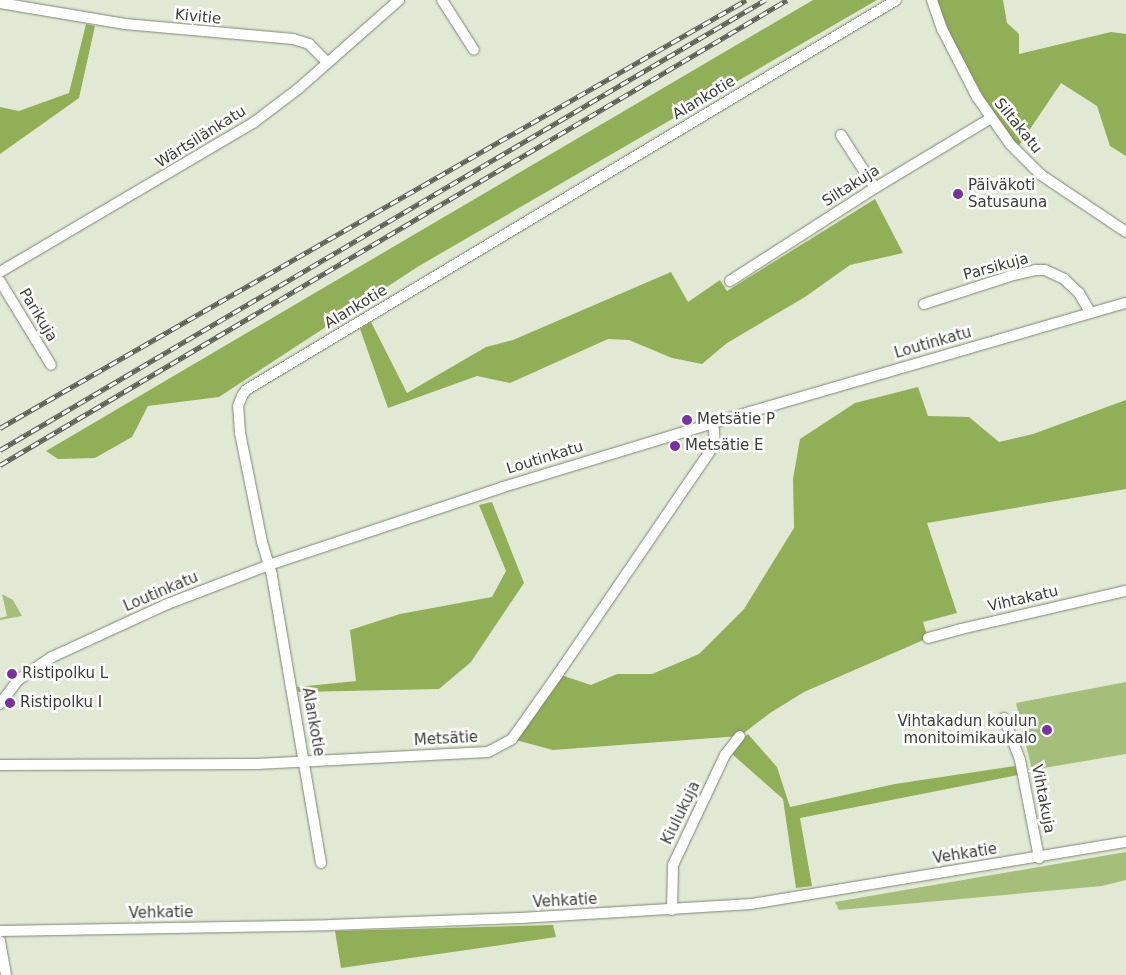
<!DOCTYPE html>
<html>
<head>
<meta charset="utf-8">
<style>
	body { margin:0 }
	#map { position:relative; width:1126px; height:975px; overflow:hidden; background:#e1e9d4; font-family:"DejaVu Sans",sans-serif }
	div>[style] { position:absolute }
	.green>* { inset:0; background:#a5be79 }
	.forest>* { inset:0; background:#91af56 }
	.roads { filter:drop-shadow(0 0 1px #7e8572) drop-shadow(0 0 1px #7e8572) }
	.minor>* { height:10px; margin:-5px; padding:0 5px; transform-origin:5px; border-radius:5px; background:#fff }
	.rail>* { height:5px; margin-top:-2.5px; transform-origin:0; background:repeating-linear-gradient(90deg,#fff 0 9px,#5d6156 0 18px); box-sizing:border-box; border-block:1px solid #5d6156 }
	.dots>* { width:14px; height:14px; translate:-50% -50%; box-sizing:border-box; border:2px solid #fff; border-radius:50% }
	span { translate:-50% -50%; white-space:nowrap; text-align:center; line-height:1.15; -webkit-text-stroke:5px #fff; paint-order:stroke }
	.street-label { font-size:15px; color:#3b3e36 }
	.poi-label { font-size:15px; color:#3b3e36 }
	.left { translate:0 -50%; text-align:left }
	.right { translate:-100% -50%; text-align:right }
</style>
</head>
<body>
<div id="map">
	<div class="green">
		<i style="clip-path:polygon(2px 594px,13px 600px,22px 616px,0 620px,0 618px,7px 616px)"></i>
		<i style="clip-path:polygon(1126px 682px,1126px 754px,1032px 770px,1016px 703px)"></i>
		<i style="clip-path:polygon(1126px 852px,1126px 880px,1102px 886px,839px 910px,835px 902px)"></i>
	</div>
	<div class="forest">
		<i style="clip-path:polygon(813px 0,877px 0,419px 266px,219px 397px,148px 406px,132px 437px,95px 458px,58px 459px,46px 451px)"></i>
		<i style="clip-path:polygon(936px 0,1003px 0,1007px 23px,1019px 34px,1019px 54px,1111px 32px,1126px 34px,1126px 156px,1110px 146px,1097px 106px,1061px 83px,1018px 147px,993px 114px,956px 47px)"></i>
		<i style="clip-path:polygon(86px 24px,95px 26px,79px 98px,0 154px,0 107px,19px 111px,69px 93px)"></i>
		<i style="clip-path:polygon(875px 199px,903px 253px,850px 265px,805px 297px,727px 343px,702px 364px,672px 358px,629px 340px,608px 339px,510px 383px,477px 376px,388px 408px,360px 329px,371px 322px,407px 393px,486px 347px,513px 340px,671px 272px,688px 302px,720px 280px,727px 291px)"></i>
		<i style="clip-path:polygon(918px 387px,928px 416px,969px 417px,999px 442px,1033px 434px,1126px 400px,1126px 489px,927px 523px,957px 613px,923px 622px,928px 638px,804px 692px,770px 713px,740px 736px,553px 750px,512px 739px,558px 674px,591px 685px,617px 674px,652px 674px,699px 654px,744px 609px,794px 528px,793px 479px,800px 439px,855px 403px)"></i>
		<i style="clip-path:polygon(492px 502px,524px 583px,471px 662px,439px 689px,298px 692px,297px 687px,356px 681px,350px 630px,400px 614px,492px 597px,506px 571px,479px 505px)"></i>
		<i style="clip-path:polygon(748px 734px,777px 767px,790px 807px,895px 784px,1015px 766px,1018px 775px,800px 818px,812px 886px,796px 888px,783px 799px,732px 754px,743px 738px)"></i>
		<i style="clip-path:polygon(553px 925px,556px 937px,341px 968px,335px 931px)"></i>
	</div>
	<div class="roads">
		<div class="minor">
			<i style="left:442px;top:0;width:59px;rotate:57.4deg"></i>
			<i style="left:932px;top:0;width:31px;rotate:71deg"></i>
			<i style="left:942px;top:29px;width:76px;rotate:62.8deg"></i>
			<i style="left:977px;top:97px;width:57px;rotate:54.9deg"></i>
			<i style="left:1010px;top:144px;width:44px;rotate:45deg"></i>
			<i style="left:1041px;top:175px;width:102px;rotate:33.8deg"></i>
			<i style="left:0;top:3px;width:127px;rotate:9.5deg"></i>
			<i style="left:125px;top:24px;width:169px;rotate:5.1deg"></i>
			<i style="left:293px;top:39px;width:17px;rotate:17deg"></i>
			<i style="left:309px;top:44px;width:25px;rotate:45deg"></i>
			<i style="left:841px;top:135px;width:63px;rotate:57.3deg"></i>
			<i style="left:0;top:272px;width:294px;rotate:-30.5deg"></i>
			<i style="left:253px;top:123px;width:56px;rotate:-37.1deg"></i>
			<i style="left:298px;top:89px;width:135px;rotate:-41.4deg"></i>
			<i style="left:0;top:281px;width:98px;rotate:58.7deg"></i>
			<i style="left:730px;top:281px;width:172px;rotate:-32.7deg"></i>
			<i style="left:875px;top:188px;width:135px;rotate:-31.1deg"></i>
			<i style="left:924px;top:304px;width:90px;rotate:-18deg"></i>
			<i style="left:1010px;top:276px;width:26px;rotate:-13deg"></i>
			<i style="left:1035px;top:270px;width:10px"></i>
			<i style="left:1045px;top:270px;width:21px;rotate:25deg"></i>
			<i style="left:1064px;top:279px;width:21px;rotate:43deg"></i>
			<i style="left:1079px;top:293px;width:22px;rotate:60deg"></i>
			<i style="left:928px;top:638px;width:34px;rotate:-15deg"></i>
			<i style="left:961px;top:629px;width:169px;rotate:-13deg"></i>
			<i style="left:0;top:704px;width:30px;rotate:-53deg"></i>
			<i style="left:18px;top:680px;width:41px;rotate:-34.1deg"></i>
			<i style="left:52px;top:657px;width:124px;rotate:-24.7deg"></i>
			<i style="left:165px;top:605px;width:111px;rotate:-21deg"></i>
			<i style="left:269px;top:565px;width:247px;rotate:-18.4deg"></i>
			<i style="left:503px;top:487px;width:258px;rotate:-16.9deg"></i>
			<i style="left:750px;top:412px;width:391px;rotate:-16.2deg"></i>
			<i style="left:1004px;top:718px;width:45px;rotate:69.1deg"></i>
			<i style="left:1020px;top:760px;width:100px;rotate:79deg"></i>
			<i style="left:0;top:765px;width:257px;rotate:-0.2deg"></i>
			<i style="left:257px;top:764px;width:231px;rotate:-3deg"></i>
			<i style="left:488px;top:752px;width:27px;rotate:-28deg"></i>
			<i style="left:512px;top:739px;width:80px;rotate:-54.7deg"></i>
			<i style="left:558px;top:674px;width:278px;rotate:-55.7deg"></i>
			<i style="left:715px;top:444px;width:21px;rotate:-95deg"></i>
			<i style="left:321px;top:863px;width:292px;rotate:-99.7deg"></i>
			<i style="left:272px;top:575px;width:34px;rotate:-107deg"></i>
			<i style="left:262px;top:542px;width:111px;rotate:-101.4deg"></i>
			<i style="left:240px;top:433px;width:27px;rotate:-94deg"></i>
			<i style="left:238px;top:406px;width:11px;rotate:-68deg"></i>
			<i style="left:242px;top:396px;width:7px;rotate:-56deg"></i>
			<i style="left:246px;top:390px;width:758px;rotate:-30.96deg"></i>
			<i style="left:672px;top:910px;width:45px;rotate:-88.7deg"></i>
			<i style="left:673px;top:865px;width:122px;rotate:-64.7deg"></i>
			<i style="left:725px;top:755px;width:24px;rotate:-52deg"></i>
			<i style="left:0;top:931px;width:330px;rotate:-1deg"></i>
			<i style="left:330px;top:925px;width:191px;rotate:-2.1deg"></i>
			<i style="left:521px;top:918px;width:230px;rotate:-3.5deg"></i>
			<i style="left:751px;top:904px;width:380px;rotate:-9.4deg"></i>
			<i style="left:0;top:941px;width:35px;rotate:80deg"></i>
		</div>
	</div>
	<div class="rail">
		<i style="left:0;top:428px;width:860px;rotate:-29.84deg"></i>
		<i style="left:0;top:450px;width:888px;rotate:-30.47deg"></i>
		<i style="left:0;top:465px;width:914px;rotate:-30.58deg"></i>
	</div>
	<div class="dots">
		<i style="left:958px;top:194px;background:#7b31a3"></i>
		<i style="left:687px;top:420px;background:#7b31a3"></i>
		<i style="left:675px;top:446px;background:#7b31a3"></i>
		<i style="left:12px;top:674px;background:#7b31a3"></i>
		<i style="left:10px;top:703px;background:#7b31a3"></i>
		<i style="left:1047px;top:730px;background:#7b31a3"></i>
	</div>
	<div class="street-label">
		<span style="left:198px;top:17px;rotate:6deg">Kivitie</span>
		<span style="left:704px;top:98px;rotate:-31deg">Alankotie</span>
		<span style="left:1018px;top:126px;rotate:51deg">Siltakatu</span>
		<span style="left:201px;top:137px;rotate:-32deg">Wärtsilänkatu</span>
		<span style="left:851px;top:186px;rotate:-32deg">Siltakuja</span>
		<span style="left:996px;top:267px;rotate:-15deg">Parsikuja</span>
		<span style="left:356px;top:307px;rotate:-31deg">Alankotie</span>
		<span style="left:38px;top:315px;rotate:59deg">Parikuja</span>
		<span style="left:933px;top:343px;rotate:-16deg">Loutinkatu</span>
		<span style="left:545px;top:458px;rotate:-17deg">Loutinkatu</span>
		<span style="left:161px;top:592px;rotate:-23deg">Loutinkatu</span>
		<span style="left:1023px;top:599px;rotate:-13deg">Vihtakatu</span>
		<span style="left:313px;top:722px;rotate:80deg">Alankotie</span>
		<span style="left:446px;top:739px;rotate:-3deg">Metsätie</span>
		<span style="left:1043px;top:799px;rotate:79deg">Vihtakuja</span>
		<span style="left:681px;top:813px;rotate:-64deg">Kiulukuja</span>
		<span style="left:965px;top:854px;rotate:-9deg">Vehkatie</span>
		<span style="left:565px;top:901px;rotate:-3deg">Vehkatie</span>
		<span style="left:161px;top:913px;rotate:-1deg">Vehkatie</span>
	</div>
	<div class="poi-label">
		<span class="left" style="left:968px;top:194px">Päiväkoti<br>Satusauna</span>
		<span class="left" style="left:697px;top:420px">Metsätie P</span>
		<span class="left" style="left:685px;top:446px">Metsätie E</span>
		<span class="left" style="left:22px;top:674px">Ristipolku L</span>
		<span class="left" style="left:20px;top:703px">Ristipolku I</span>
		<span class="right" style="left:1037px;top:730px">Vihtakadun koulun<br>monitoimikaukalo</span>
	</div>
</div>
</body>
</html>
